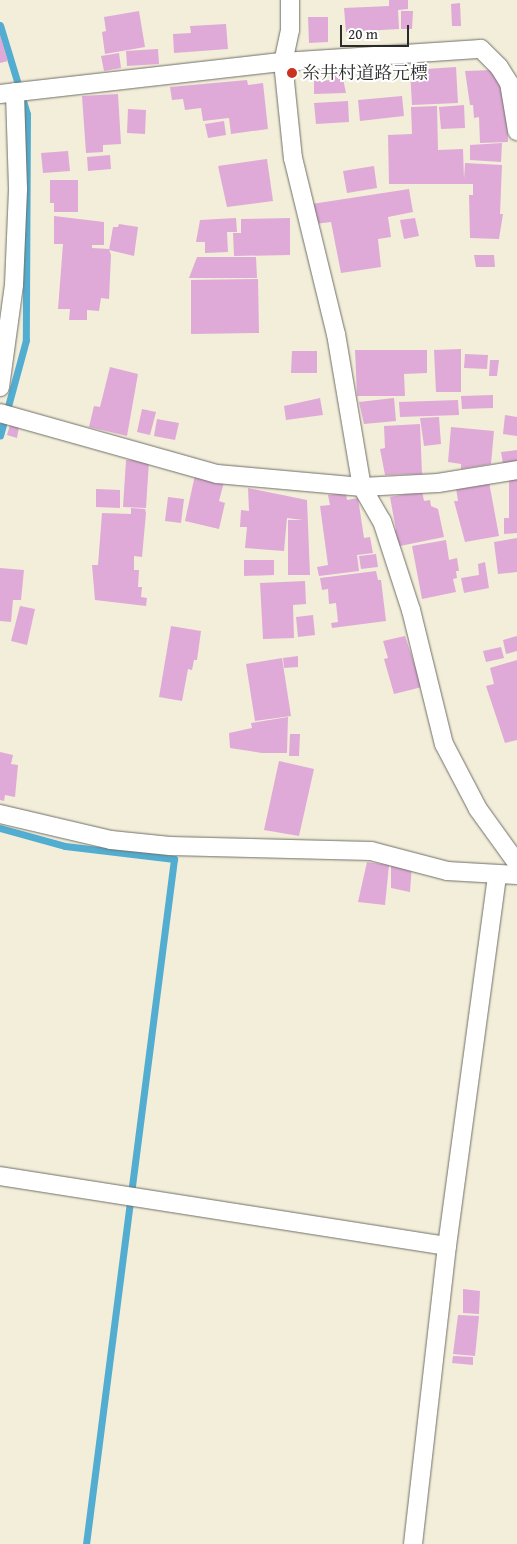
<!DOCTYPE html>
<html>
<head>
<meta charset="utf-8">
<style>
	body { margin:0 }
	#map { position:relative; width:517px; height:1544px; overflow:hidden; background:#f2eeda; font-family:"Gentium Book Plus","Noto Serif JP",serif }
	div>[style] { position:absolute }
	.stream>* { height:7px; margin:-3.5px; padding:0 3.5px; transform-origin:3.5px; border-radius:3.5px; background:#52add0 }
	.building>* { inset:0; background:#dfaad7 }
	.roads { filter:drop-shadow(0 0 1px #716f68) drop-shadow(0 0 1px #716f68) }
	.street>* { height:18px; margin:-9px; padding:0 9px; transform-origin:9px; border-radius:9px; background:#fff }
	.dots>* { width:14px; height:14px; translate:-50% -50%; box-sizing:border-box; border:2px solid #fff; border-radius:50% }
	span { translate:-50% -50%; white-space:nowrap; text-align:center; line-height:1.15; -webkit-text-stroke:4px #fff; paint-order:stroke }
	.poi-label { font-size:18px; color:#2b2b2b }
	.left { translate:0 -50%; text-align:left }
	.scale { position:absolute; left:340px; top:25px; width:69px; height:22px; box-sizing:border-box; border:2px solid #2b2b2b; border-top:0; padding-left:6px; font-size:15px; line-height:18px; white-space:nowrap; color:#2b2b2b; -webkit-text-stroke:4px #fff; paint-order:stroke }
</style>
</head>
<body>
<div id="map">
	<div class="stream">
		<i style="left:0;top:25px;width:93px;rotate:73.1deg"></i>
		<i style="left:27px;top:114px;width:226px;rotate:90.3deg"></i>
		<i style="left:26px;top:340px;width:99px;rotate:105.2deg"></i>
		<i style="left:0;top:828px;width:67px;rotate:15.5deg"></i>
		<i style="left:65px;top:846px;width:110px;rotate:6.8deg"></i>
		<i style="left:174px;top:859px;width:691px;rotate:97.32deg"></i>
	</div>
	<div class="building">
		<i style="clip-path:polygon(389px 0,408px 0,408px 9px,398px 10px,399px 29px,346px 32px,344px 8px,389px 6px)"></i>
		<i style="clip-path:polygon(460px 3px,461px 26px,452px 26px,451px 4px)"></i>
		<i style="clip-path:polygon(139px 11px,145px 47px,105px 54px,102px 32px,106px 31px,104px 17px)"></i>
		<i style="clip-path:polygon(401px 11px,413px 11px,412px 29px,401px 29px)"></i>
		<i style="clip-path:polygon(308px 17px,328px 17px,328px 42px,309px 43px)"></i>
		<i style="clip-path:polygon(226px 24px,228px 49px,174px 53px,173px 34px,191px 33px,190px 26px)"></i>
		<i style="clip-path:polygon(0 35px,8px 61px,0 63px)"></i>
		<i style="clip-path:polygon(158px 49px,159px 64px,127px 66px,126px 51px)"></i>
		<i style="clip-path:polygon(119px 53px,121px 68px,104px 71px,101px 56px)"></i>
		<i style="clip-path:polygon(456px 67px,458px 103px,412px 105px,410px 70px)"></i>
		<i style="clip-path:polygon(330px 70px,341px 70px,346px 93px,314px 94px,314px 81px,331px 80px)"></i>
		<i style="clip-path:polygon(493px 70px,502px 82px,507px 104px,508px 142px,480px 143px,479px 117px,474px 118px,473px 105px,470px 105px,465px 71px)"></i>
		<i style="clip-path:polygon(247px 80px,248px 85px,263px 83px,268px 129px,231px 134px,229px 118px,203px 121px,201px 108px,185px 110px,183px 99px,172px 100px,170px 87px)"></i>
		<i style="clip-path:polygon(118px 94px,121px 144px,103px 145px,103px 152px,86px 153px,82px 96px)"></i>
		<i style="clip-path:polygon(402px 96px,404px 116px,360px 121px,358px 100px)"></i>
		<i style="clip-path:polygon(348px 101px,349px 122px,316px 124px,314px 103px)"></i>
		<i style="clip-path:polygon(464px 105px,465px 128px,441px 129px,439px 107px)"></i>
		<i style="clip-path:polygon(437px 106px,438px 150px,463px 149px,464px 179px,465px 163px,502px 165px,500px 214px,503px 214px,499px 239px,470px 238px,469px 195px,473px 195px,473px 184px,389px 184px,388px 135px,412px 134px,411px 107px)"></i>
		<i style="clip-path:polygon(128px 109px,146px 110px,145px 134px,127px 133px)"></i>
		<i style="clip-path:polygon(224px 121px,226px 135px,208px 138px,205px 124px)"></i>
		<i style="clip-path:polygon(502px 143px,501px 162px,470px 160px,470px 145px)"></i>
		<i style="clip-path:polygon(68px 151px,70px 171px,43px 173px,41px 153px)"></i>
		<i style="clip-path:polygon(110px 155px,111px 169px,88px 171px,87px 157px)"></i>
		<i style="clip-path:polygon(267px 159px,273px 201px,227px 207px,218px 166px)"></i>
		<i style="clip-path:polygon(374px 166px,377px 188px,347px 193px,343px 171px)"></i>
		<i style="clip-path:polygon(50px 180px,78px 180px,78px 212px,54px 212px,54px 203px,50px 203px)"></i>
		<i style="clip-path:polygon(409px 189px,413px 212px,388px 217px,391px 237px,378px 239px,381px 267px,341px 273px,331px 222px,315px 224px,312px 204px)"></i>
		<i style="clip-path:polygon(54px 216px,104px 222px,104px 245px,92px 245px,92px 248px,109px 249px,111px 255px,109px 299px,101px 298px,99px 311px,87px 310px,87px 320px,69px 320px,70px 309px,58px 309px,63px 244px,54px 244px)"></i>
		<i style="clip-path:polygon(236px 218px,237px 232px,227px 232px,228px 252px,205px 253px,205px 242px,196px 242px,200px 220px)"></i>
		<i style="clip-path:polygon(290px 218px,290px 255px,234px 256px,233px 233px,241px 233px,241px 219px)"></i>
		<i style="clip-path:polygon(415px 218px,419px 236px,404px 239px,400px 220px)"></i>
		<i style="clip-path:polygon(119px 224px,138px 227px,134px 256px,109px 250px,113px 227px,118px 227px)"></i>
		<i style="clip-path:polygon(474px 255px,494px 255px,495px 267px,476px 267px)"></i>
		<i style="clip-path:polygon(197px 257px,256px 257px,257px 278px,189px 278px)"></i>
		<i style="clip-path:polygon(258px 279px,259px 333px,191px 334px,191px 280px)"></i>
		<i style="clip-path:polygon(461px 349px,461px 392px,436px 392px,434px 350px)"></i>
		<i style="clip-path:polygon(355px 350px,427px 350px,427px 373px,404px 374px,405px 396px,357px 396px)"></i>
		<i style="clip-path:polygon(292px 351px,317px 351px,317px 373px,291px 373px)"></i>
		<i style="clip-path:polygon(465px 354px,488px 355px,487px 369px,464px 368px)"></i>
		<i style="clip-path:polygon(490px 360px,499px 360px,497px 376px,489px 376px)"></i>
		<i style="clip-path:polygon(110px 367px,138px 374px,127px 436px,89px 427px,94px 406px,100px 407px)"></i>
		<i style="clip-path:polygon(493px 395px,493px 408px,462px 409px,461px 396px)"></i>
		<i style="clip-path:polygon(320px 398px,323px 415px,286px 420px,284px 406px)"></i>
		<i style="clip-path:polygon(394px 398px,396px 421px,364px 424px,359px 402px)"></i>
		<i style="clip-path:polygon(458px 400px,459px 415px,400px 417px,399px 402px)"></i>
		<i style="clip-path:polygon(142px 409px,156px 412px,150px 435px,137px 432px)"></i>
		<i style="clip-path:polygon(505px 415px,517px 417px,517px 436px,503px 434px)"></i>
		<i style="clip-path:polygon(439px 417px,441px 444px,424px 446px,420px 418px)"></i>
		<i style="clip-path:polygon(157px 419px,179px 423px,175px 440px,154px 436px)"></i>
		<i style="clip-path:polygon(420px 424px,422px 474px,385px 475px,380px 449px,385px 448px,384px 426px)"></i>
		<i style="clip-path:polygon(10px 425px,19px 427px,17px 438px,7px 435px)"></i>
		<i style="clip-path:polygon(451px 427px,494px 431px,491px 464px,461px 469px,461px 464px,448px 462px)"></i>
		<i style="clip-path:polygon(517px 450px,517px 462px,503px 464px,501px 452px)"></i>
		<i style="clip-path:polygon(126px 460px,149px 461px,146px 508px,123px 507px)"></i>
		<i style="clip-path:polygon(195px 475px,224px 482px,219px 501px,225px 503px,219px 529px,185px 521px)"></i>
		<i style="clip-path:polygon(509px 479px,517px 479px,517px 533px,504px 534px,504px 518px,509px 518px)"></i>
		<i style="clip-path:polygon(489px 482px,499px 536px,465px 542px,454px 501px,458px 501px,456px 488px)"></i>
		<i style="clip-path:polygon(248px 488px,307px 500px,310px 575px,288px 575px,288px 520px,303px 520px,287px 518px,284px 551px,245px 548px,247px 527px,240px 527px,241px 510px,249px 511px)"></i>
		<i style="clip-path:polygon(96px 489px,120px 490px,120px 508px,96px 507px)"></i>
		<i style="clip-path:polygon(422px 491px,424px 501px,430px 500px,431px 506px,438px 509px,444px 537px,395px 547px,391px 531px,396px 530px,390px 497px)"></i>
		<i style="clip-path:polygon(346px 493px,347px 500px,358px 498px,364px 538px,370px 537px,373px 553px,357px 555px,359px 571px,319px 576px,317px 567px,328px 565px,320px 506px,330px 505px,328px 495px)"></i>
		<i style="clip-path:polygon(168px 497px,184px 499px,181px 523px,165px 521px)"></i>
		<i style="clip-path:polygon(131px 508px,145px 509px,146px 513px,142px 557px,134px 556px,134px 570px,139px 570px,138px 587px,142px 587px,141px 597px,147px 598px,146px 606px,95px 600px,92px 565px,98px 565px,102px 513px,131px 514px)"></i>
		<i style="clip-path:polygon(517px 538px,517px 572px,498px 574px,494px 542px)"></i>
		<i style="clip-path:polygon(446px 540px,449px 560px,457px 558px,459px 571px,456px 571px,457px 578px,453px 579px,456px 592px,422px 599px,412px 546px)"></i>
		<i style="clip-path:polygon(376px 554px,378px 567px,361px 569px,359px 556px)"></i>
		<i style="clip-path:polygon(244px 560px,274px 560px,274px 575px,244px 576px)"></i>
		<i style="clip-path:polygon(485px 562px,489px 588px,464px 593px,461px 578px,479px 575px,478px 564px)"></i>
		<i style="clip-path:polygon(0 568px,24px 570px,21px 600px,13px 600px,11px 622px,0 621px)"></i>
		<i style="clip-path:polygon(376px 571px,378px 580px,381px 580px,386px 621px,332px 628px,331px 623px,338px 622px,336px 603px,329px 604px,328px 589px,322px 590px,320px 578px)"></i>
		<i style="clip-path:polygon(305px 581px,306px 604px,293px 605px,294px 638px,263px 639px,260px 583px)"></i>
		<i style="clip-path:polygon(20px 606px,35px 609px,27px 645px,11px 641px)"></i>
		<i style="clip-path:polygon(313px 615px,315px 635px,298px 637px,296px 617px)"></i>
		<i style="clip-path:polygon(171px 626px,201px 631px,197px 660px,194px 660px,192px 670px,188px 669px,182px 701px,159px 697px)"></i>
		<i style="clip-path:polygon(405px 636px,422px 687px,394px 694px,384px 659px,388px 658px,383px 641px)"></i>
		<i style="clip-path:polygon(517px 636px,517px 651px,506px 654px,503px 640px)"></i>
		<i style="clip-path:polygon(501px 647px,504px 658px,486px 662px,483px 651px)"></i>
		<i style="clip-path:polygon(298px 656px,298px 667px,284px 668px,283px 658px)"></i>
		<i style="clip-path:polygon(282px 658px,291px 716px,255px 721px,246px 664px)"></i>
		<i style="clip-path:polygon(517px 660px,517px 740px,505px 743px,486px 686px,494px 684px,490px 668px)"></i>
		<i style="clip-path:polygon(288px 717px,287px 753px,262px 753px,230px 748px,229px 733px,252px 728px,251px 723px)"></i>
		<i style="clip-path:polygon(290px 734px,300px 734px,299px 756px,289px 756px)"></i>
		<i style="clip-path:polygon(0 752px,13px 755px,11px 764px,18px 765px,15px 797px,5px 795px,4px 801px,0 800px)"></i>
		<i style="clip-path:polygon(279px 761px,314px 769px,299px 836px,264px 830px)"></i>
		<i style="clip-path:polygon(367px 862px,389px 865px,385px 905px,358px 902px)"></i>
		<i style="clip-path:polygon(391px 863px,412px 864px,410px 892px,391px 888px)"></i>
		<i style="clip-path:polygon(463px 1289px,480px 1291px,479px 1314px,463px 1313px)"></i>
		<i style="clip-path:polygon(458px 1315px,479px 1316px,475px 1356px,453px 1354px)"></i>
		<i style="clip-path:polygon(453px 1356px,473px 1357px,473px 1365px,452px 1363px)"></i>
	</div>
	<div class="roads">
		<div class="street">
			<i style="left:290px;top:0;width:30px;rotate:90deg"></i>
			<i style="left:290px;top:30px;width:33px;rotate:102deg"></i>
			<i style="left:283px;top:62px;width:97px;rotate:84.1deg"></i>
			<i style="left:293px;top:158px;width:181px;rotate:76.3deg"></i>
			<i style="left:336px;top:334px;width:155px;rotate:80.4deg"></i>
			<i style="left:362px;top:487px;width:39px;rotate:60deg"></i>
			<i style="left:382px;top:521px;width:94px;rotate:72deg"></i>
			<i style="left:411px;top:610px;width:138px;rotate:76.2deg"></i>
			<i style="left:444px;top:744px;width:73px;rotate:62.4deg"></i>
			<i style="left:478px;top:809px;width:67px;rotate:54.2deg"></i>
			<i style="left:0;top:94px;width:285px;rotate:-6.5deg"></i>
			<i style="left:283px;top:62px;width:198px;rotate:-3.8deg"></i>
			<i style="left:481px;top:49px;width:25px;rotate:45deg"></i>
			<i style="left:499px;top:67px;width:19px;rotate:58deg"></i>
			<i style="left:509px;top:83px;width:49px;rotate:80.5deg"></i>
			<i style="left:0;top:387px;width:103px;rotate:-82.2deg"></i>
			<i style="left:14px;top:285px;width:96px;rotate:-87.6deg"></i>
			<i style="left:18px;top:189px;width:97px;rotate:-91.8deg"></i>
			<i style="left:0;top:413px;width:225px;rotate:15.7deg"></i>
			<i style="left:217px;top:474px;width:146px;rotate:5.1deg"></i>
			<i style="left:362px;top:487px;width:76px;rotate:-3deg"></i>
			<i style="left:438px;top:483px;width:80px;rotate:-9.3deg"></i>
			<i style="left:0;top:814px;width:114px;rotate:13.2deg"></i>
			<i style="left:111px;top:840px;width:59px;rotate:5.8deg"></i>
			<i style="left:170px;top:846px;width:201px;rotate:1.4deg"></i>
			<i style="left:371px;top:851px;width:79px;rotate:14.7deg"></i>
			<i style="left:447px;top:871px;width:70px;rotate:3.3deg"></i>
			<i style="left:0;top:1176px;width:452px;rotate:8.9deg"></i>
			<i style="left:413px;top:1544px;width:300px;rotate:-83.5deg"></i>
			<i style="left:447px;top:1246px;width:375px;rotate:-82.3deg"></i>
		</div>
	</div>
	<div class="dots">
		<i style="left:292px;top:73px;background:#c8321e"></i>
	</div>
	<div class="poi-label">
		<span class="left" style="left:302px;top:73px">糸井村道路元標</span>
	</div>
	<div class="scale">20 m</div>
</div>
</body>
</html>
